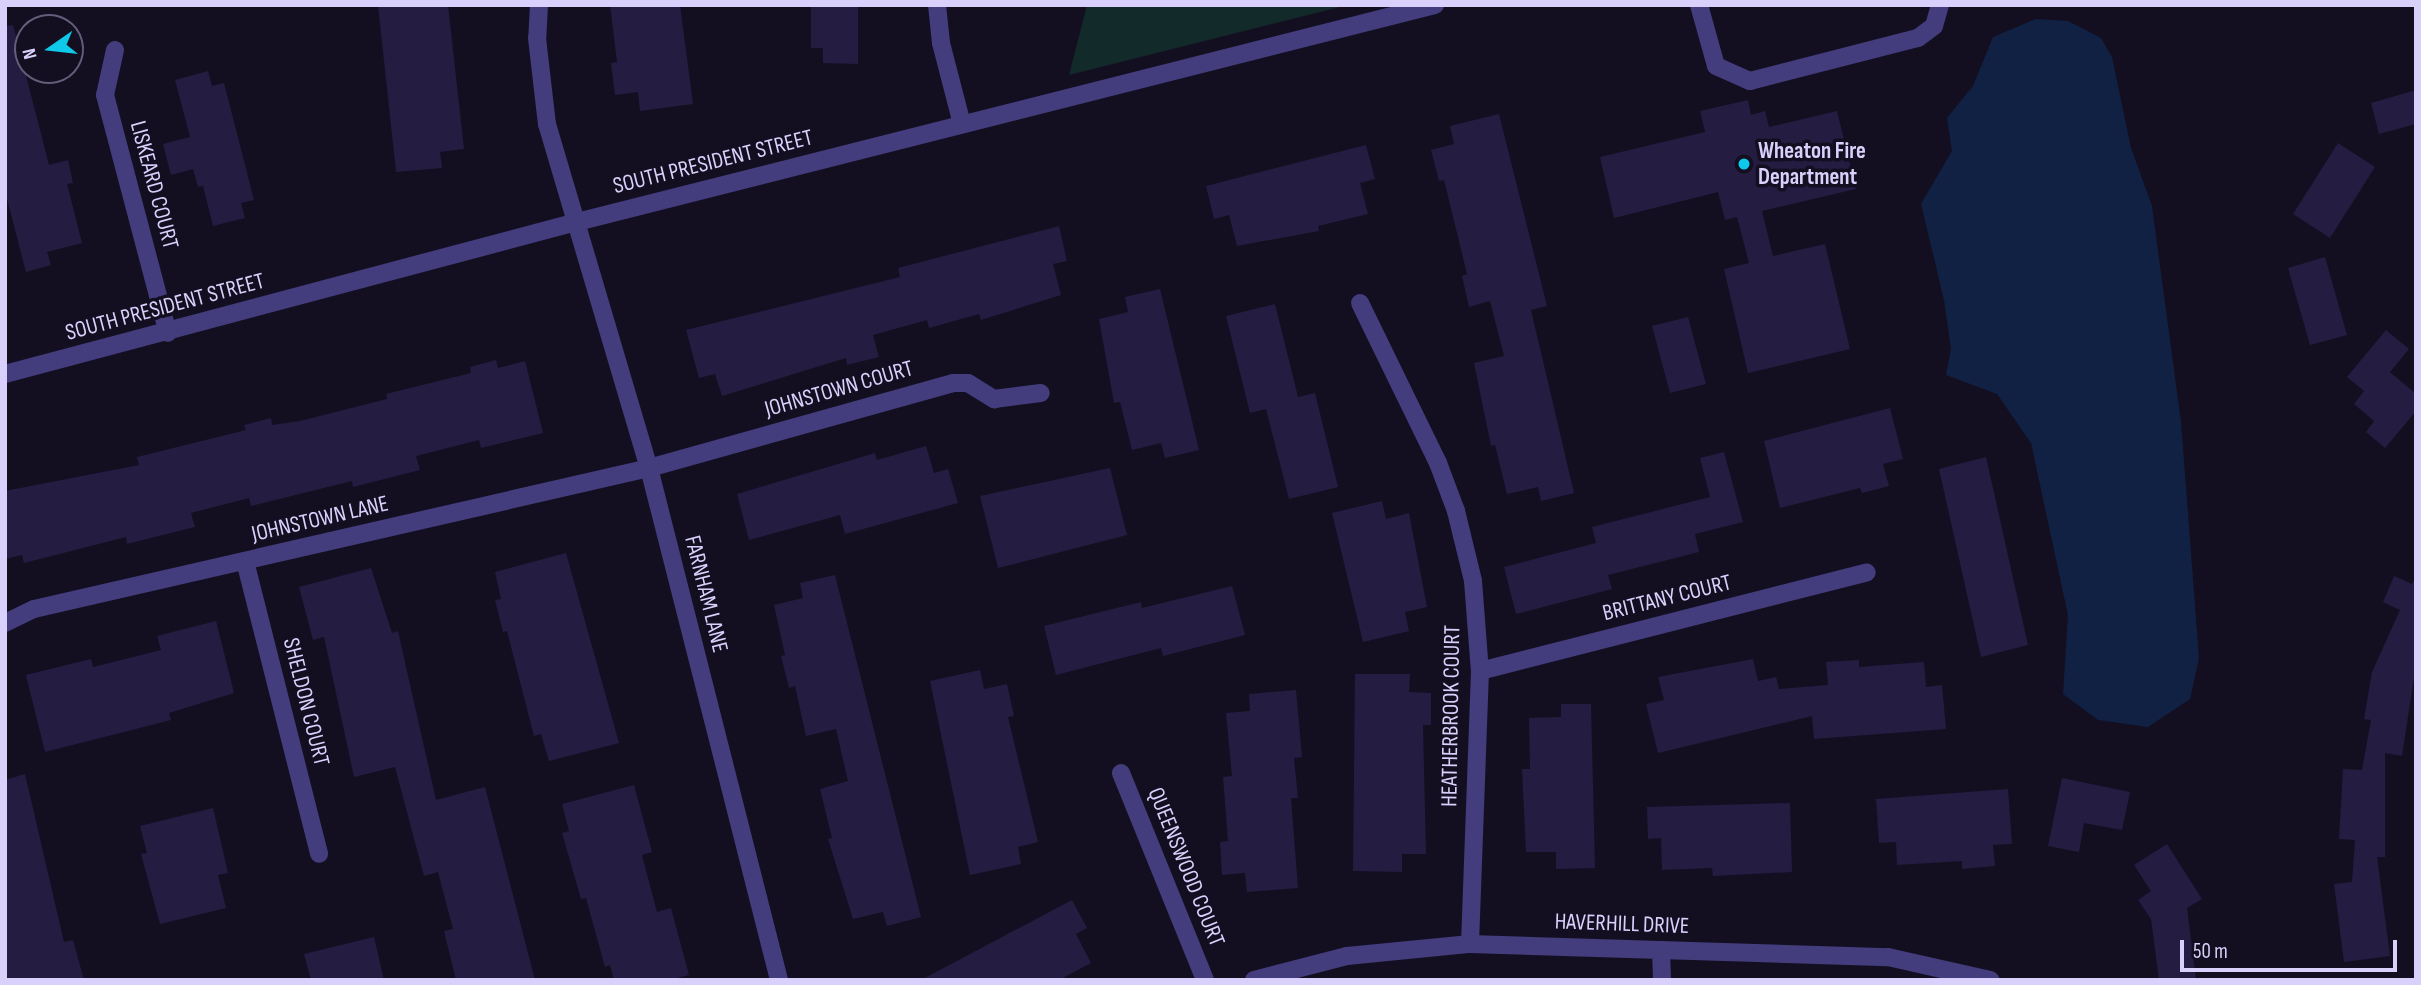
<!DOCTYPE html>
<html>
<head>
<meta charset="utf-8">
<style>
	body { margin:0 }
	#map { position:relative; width:2421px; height:985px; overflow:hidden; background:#130f21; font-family:"Sofia Sans Condensed",sans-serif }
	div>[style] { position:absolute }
	.green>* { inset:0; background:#122a2a }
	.water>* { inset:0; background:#112143 }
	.building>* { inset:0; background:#251c41 }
	.lane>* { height:18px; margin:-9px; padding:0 9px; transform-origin:9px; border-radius:9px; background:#433d7d }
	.street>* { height:18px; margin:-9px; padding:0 9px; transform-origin:9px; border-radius:9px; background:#433d7d }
	.dots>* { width:19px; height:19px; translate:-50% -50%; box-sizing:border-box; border:4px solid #130f21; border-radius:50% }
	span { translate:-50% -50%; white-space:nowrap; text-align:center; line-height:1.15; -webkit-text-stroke:7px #130f21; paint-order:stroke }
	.poi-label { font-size:23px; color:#d9d1fc; font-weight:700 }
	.left { translate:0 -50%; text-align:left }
	.street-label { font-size:23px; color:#d9d1fc }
	.frame { position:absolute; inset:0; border:7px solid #d9d1fc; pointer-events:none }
	.north { position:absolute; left:14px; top:14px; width:70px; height:70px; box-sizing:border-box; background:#130f21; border:2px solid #625d79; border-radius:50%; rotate:256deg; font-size:19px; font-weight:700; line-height:28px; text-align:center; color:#d9d1fc }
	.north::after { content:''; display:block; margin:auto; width:24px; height:32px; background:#0fc9eb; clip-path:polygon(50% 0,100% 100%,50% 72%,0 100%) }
	.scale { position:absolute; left:2180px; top:940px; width:217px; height:32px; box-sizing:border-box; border:4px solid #d9d1fc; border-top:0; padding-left:9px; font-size:21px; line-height:24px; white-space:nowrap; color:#d9d1fc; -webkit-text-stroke:5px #130f21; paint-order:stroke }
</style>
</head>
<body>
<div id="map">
	<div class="green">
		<i style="clip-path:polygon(1087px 5px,1348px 5px,1069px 75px)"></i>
	</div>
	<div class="water">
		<i style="clip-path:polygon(2036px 19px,2068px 21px,2101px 38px,2112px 57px,2131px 148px,2152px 206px,2181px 422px,2199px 658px,2190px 699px,2148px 727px,2098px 720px,2063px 694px,2068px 615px,2031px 443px,1997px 394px,1946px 375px,1951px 349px,1944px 300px,1921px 204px,1952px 151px,1947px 118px,1973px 86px,1993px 37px)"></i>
	</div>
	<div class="building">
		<i style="clip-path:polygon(378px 5px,448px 5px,464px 149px,440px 152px,442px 168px,396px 172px)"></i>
		<i style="clip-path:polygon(610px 5px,680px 5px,693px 104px,640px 111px,638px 92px,615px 95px,611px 63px,617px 62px)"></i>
		<i style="clip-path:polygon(811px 5px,858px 5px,858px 64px,823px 63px,823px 48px,811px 48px)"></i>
		<i style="clip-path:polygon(13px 25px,49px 165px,68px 160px,73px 183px,67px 184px,82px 243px,47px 252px,51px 265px,26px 272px,5px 191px,5px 26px)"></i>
		<i style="clip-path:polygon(208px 71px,212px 86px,224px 83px,254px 200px,241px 203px,245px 218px,213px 226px,203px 186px,198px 187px,193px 169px,171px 175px,163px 144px,190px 137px,175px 80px)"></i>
		<i style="clip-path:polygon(2416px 90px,2416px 124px,2379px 134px,2371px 103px)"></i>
		<i style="clip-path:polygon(1748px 100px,1751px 115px,1765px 111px,1769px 127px,1837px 111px,1856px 189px,1762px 211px,1773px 256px,1825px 244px,1850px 349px,1748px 373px,1724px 269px,1749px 263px,1737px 217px,1725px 220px,1718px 192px,1614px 218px,1600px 157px,1705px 132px,1700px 111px)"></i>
		<i style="clip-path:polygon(1499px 114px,1547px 306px,1531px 310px,1574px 493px,1541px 501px,1538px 487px,1507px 494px,1495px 445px,1491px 446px,1474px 363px,1504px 356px,1490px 301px,1469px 307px,1462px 276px,1467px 274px,1444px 180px,1439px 181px,1431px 150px,1454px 144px,1450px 126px)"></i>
		<i style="clip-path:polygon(2338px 143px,2375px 167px,2330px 238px,2293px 214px)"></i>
		<i style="clip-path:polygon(1366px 145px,1375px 179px,1360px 183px,1368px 214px,1318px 226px,1319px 231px,1237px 246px,1229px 215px,1214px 219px,1206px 186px)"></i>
		<i style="clip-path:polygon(1059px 226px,1067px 261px,1053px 264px,1061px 295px,981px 320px,979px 314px,929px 328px,927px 320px,873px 335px,879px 357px,847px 365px,846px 358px,722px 396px,715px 374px,699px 378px,686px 330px,900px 277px,898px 268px)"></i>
		<i style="clip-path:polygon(2325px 257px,2347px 335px,2310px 345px,2288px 268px)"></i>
		<i style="clip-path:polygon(1160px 289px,1199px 450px,1165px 458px,1161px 443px,1132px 450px,1120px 402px,1114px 403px,1099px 319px,1128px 312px,1125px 297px)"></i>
		<i style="clip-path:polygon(1275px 304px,1298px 397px,1315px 393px,1338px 487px,1289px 499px,1266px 409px,1250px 413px,1226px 316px)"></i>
		<i style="clip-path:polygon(1688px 317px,1706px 384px,1670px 393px,1652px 326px)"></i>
		<i style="clip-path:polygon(2386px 330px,2409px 349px,2390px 372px,2416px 394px,2416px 411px,2385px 448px,2366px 432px,2374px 421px,2354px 404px,2364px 391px,2347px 377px)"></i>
		<i style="clip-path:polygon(496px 360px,498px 368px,525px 361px,543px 433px,481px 448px,479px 440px,416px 456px,420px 470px,353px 487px,352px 481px,251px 506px,249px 498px,191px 513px,195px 527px,127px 544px,126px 537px,24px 563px,22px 555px,5px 559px,5px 491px,139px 465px,137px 457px,246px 430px,244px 425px,271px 418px,272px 425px,300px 421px,387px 399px,386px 394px,471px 373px,470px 367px)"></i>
		<i style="clip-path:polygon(1890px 408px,1903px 459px,1883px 464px,1889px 486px,1862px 493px,1860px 488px,1780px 508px,1764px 441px)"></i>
		<i style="clip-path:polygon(926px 446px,934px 473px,948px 469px,958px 503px,845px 534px,840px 515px,749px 540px,737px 494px,875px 453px,877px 460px)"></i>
		<i style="clip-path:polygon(1724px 452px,1743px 522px,1695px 534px,1699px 552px,1608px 575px,1612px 589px,1516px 614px,1504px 567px,1596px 543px,1592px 527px,1710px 497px,1700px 458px)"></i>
		<i style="clip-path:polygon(1986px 457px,2028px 645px,1981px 657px,1939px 469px)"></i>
		<i style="clip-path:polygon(1110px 468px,1127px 535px,998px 568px,980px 496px)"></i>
		<i style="clip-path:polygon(1382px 501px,1386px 519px,1409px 513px,1427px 607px,1405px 612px,1409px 631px,1363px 642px,1332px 513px)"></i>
		<i style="clip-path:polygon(566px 553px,619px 743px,549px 761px,541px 734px,534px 736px,507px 631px,503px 632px,495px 600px,501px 599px,495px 572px)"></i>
		<i style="clip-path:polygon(371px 568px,392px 633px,398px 631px,436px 800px,485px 787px,535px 980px,456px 980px,444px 931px,453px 929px,438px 872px,424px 876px,395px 767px,354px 777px,324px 637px,313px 640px,299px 587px)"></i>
		<i style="clip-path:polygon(835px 575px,921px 917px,887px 926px,883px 912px,853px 919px,828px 839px,832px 838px,820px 789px,848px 781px,836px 729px,806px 736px,795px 686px,789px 688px,781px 656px,785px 655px,774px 605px,803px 598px,800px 583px)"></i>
		<i style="clip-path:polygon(2394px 576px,2412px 584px,2416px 576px,2416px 664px,2402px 756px,2385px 753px,2385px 857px,2377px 857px,2390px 956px,2344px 962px,2334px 884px,2352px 882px,2355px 840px,2339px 839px,2343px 769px,2362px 770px,2371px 720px,2364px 719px,2372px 672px,2400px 610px,2383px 602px)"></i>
		<i style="clip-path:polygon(1232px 586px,1245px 635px,1163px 656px,1161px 648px,1056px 675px,1044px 626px,1141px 602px,1142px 608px)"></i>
		<i style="clip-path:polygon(216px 621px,234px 693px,169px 713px,171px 720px,45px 752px,26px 675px,91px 659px,93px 667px,161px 650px,157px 636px)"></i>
		<i style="clip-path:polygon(1753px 659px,1758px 681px,1776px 677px,1779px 689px,1828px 685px,1826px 662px,1859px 660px,1859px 667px,1924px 662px,1926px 687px,1942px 685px,1946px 729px,1814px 739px,1812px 716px,1658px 753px,1646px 704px,1664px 700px,1658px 677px)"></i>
		<i style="clip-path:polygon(980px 670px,984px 689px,1007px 684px,1014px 716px,1008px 717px,1038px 842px,1018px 847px,1021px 864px,970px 875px,930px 681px)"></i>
		<i style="clip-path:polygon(1355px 674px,1410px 674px,1409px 692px,1431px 693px,1431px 725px,1423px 725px,1426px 854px,1402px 854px,1402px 872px,1353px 871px)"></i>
		<i style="clip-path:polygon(1296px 690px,1302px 757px,1294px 758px,1298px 798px,1291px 798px,1298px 888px,1247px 892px,1245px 873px,1222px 875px,1220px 842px,1228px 841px,1223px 777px,1232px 776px,1226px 713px,1250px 711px,1249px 694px)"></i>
		<i style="clip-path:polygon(1561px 704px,1591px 704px,1595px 868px,1556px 869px,1556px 852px,1526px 852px,1522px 769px,1530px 769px,1529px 718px,1561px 717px)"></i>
		<i style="clip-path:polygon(25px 774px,64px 942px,73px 940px,84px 980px,5px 980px,5px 780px)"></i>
		<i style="clip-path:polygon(2062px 778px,2130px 792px,2122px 830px,2084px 823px,2079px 852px,2048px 846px)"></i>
		<i style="clip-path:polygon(634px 785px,652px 852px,642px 855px,657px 912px,671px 908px,689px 975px,669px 980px,614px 980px,610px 965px,605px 967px,586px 898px,581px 899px,562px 833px,569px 831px,562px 804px)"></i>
		<i style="clip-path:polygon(2008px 789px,2012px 844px,1993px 845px,1995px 866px,1962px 869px,1962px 861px,1897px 865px,1896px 842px,1879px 843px,1876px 799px)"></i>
		<i style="clip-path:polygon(1790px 803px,1792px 872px,1713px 876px,1712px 868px,1662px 870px,1661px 838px,1648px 839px,1647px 807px)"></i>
		<i style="clip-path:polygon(213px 808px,228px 873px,218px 875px,226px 908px,160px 924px,141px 854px,147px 853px,140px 826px)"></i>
		<i style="clip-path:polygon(2167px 844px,2202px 899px,2187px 908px,2196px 980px,2159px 980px,2151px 919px,2138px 900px,2151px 891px,2134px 865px)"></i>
		<i style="clip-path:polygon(1072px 900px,1087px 928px,1076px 934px,1091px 963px,1059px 980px,921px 980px)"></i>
		<i style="clip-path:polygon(374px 937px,384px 980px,311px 980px,304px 954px)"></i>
	</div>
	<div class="lane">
		<i style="left:1699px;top:5px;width:63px;rotate:74.4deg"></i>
		<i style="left:1716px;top:66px;width:37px;rotate:24deg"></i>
		<i style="left:1750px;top:81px;width:173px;rotate:-14.4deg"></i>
		<i style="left:1918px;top:38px;width:20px;rotate:-37deg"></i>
		<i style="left:1934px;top:26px;width:22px;rotate:-74deg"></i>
	</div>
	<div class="street">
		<i style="left:539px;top:5px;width:33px;rotate:93deg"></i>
		<i style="left:537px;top:38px;width:87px;rotate:83.4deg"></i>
		<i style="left:547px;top:124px;width:359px;rotate:73.5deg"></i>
		<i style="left:649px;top:468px;width:528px;rotate:75.75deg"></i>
		<i style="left:937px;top:5px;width:38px;rotate:84deg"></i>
		<i style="left:941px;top:43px;width:84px;rotate:75.5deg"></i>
		<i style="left:115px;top:50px;width:46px;rotate:102.5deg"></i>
		<i style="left:105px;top:95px;width:246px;rotate:75.2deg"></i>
		<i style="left:1360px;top:303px;width:178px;rotate:64deg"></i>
		<i style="left:1438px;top:463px;width:51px;rotate:69.4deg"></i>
		<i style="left:1456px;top:511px;width:72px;rotate:76.3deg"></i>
		<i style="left:1473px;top:581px;width:90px;rotate:85.6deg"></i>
		<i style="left:1480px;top:671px;width:273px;rotate:92.1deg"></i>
		<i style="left:5px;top:374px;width:588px;rotate:-14.89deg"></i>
		<i style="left:573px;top:223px;width:889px;rotate:-14.19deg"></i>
		<i style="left:245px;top:561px;width:302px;rotate:75.8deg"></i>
		<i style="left:5px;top:623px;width:32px;rotate:-26deg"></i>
		<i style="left:34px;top:609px;width:631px;rotate:-12.91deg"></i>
		<i style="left:649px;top:468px;width:316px;rotate:-15.6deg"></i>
		<i style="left:953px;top:383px;width:15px"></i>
		<i style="left:968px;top:383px;width:31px;rotate:32deg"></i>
		<i style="left:994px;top:399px;width:47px;rotate:-7.3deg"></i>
		<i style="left:1480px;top:671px;width:399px;rotate:-14.3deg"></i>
		<i style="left:1121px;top:773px;width:223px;rotate:67.9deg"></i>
		<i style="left:1661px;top:950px;width:30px;rotate:88deg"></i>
		<i style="left:1254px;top:980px;width:96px;rotate:-14.5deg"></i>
		<i style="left:1347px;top:956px;width:124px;rotate:-5.6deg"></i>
		<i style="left:1470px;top:944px;width:418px;rotate:1.8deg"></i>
		<i style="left:1888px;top:957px;width:105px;rotate:12.7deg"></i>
	</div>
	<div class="dots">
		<i style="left:1744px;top:164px;background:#0fc9eb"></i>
	</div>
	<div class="poi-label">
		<span class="left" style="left:1758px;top:164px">Wheaton Fire<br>Department</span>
	</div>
	<div class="street-label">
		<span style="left:713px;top:162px;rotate:-14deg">SOUTH PRESIDENT STREET</span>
		<span style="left:154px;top:185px;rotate:75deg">LISKEARD COURT</span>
		<span style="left:165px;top:307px;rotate:-15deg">SOUTH PRESIDENT STREET</span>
		<span style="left:839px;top:389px;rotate:-16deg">JOHNSTOWN COURT</span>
		<span style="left:320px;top:519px;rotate:-13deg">JOHNSTOWN LANE</span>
		<span style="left:706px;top:594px;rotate:76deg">FARNHAM LANE</span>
		<span style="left:1667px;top:598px;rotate:-14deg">BRITTANY COURT</span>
		<span style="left:306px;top:702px;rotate:76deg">SHELDON COURT</span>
		<span style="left:1451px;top:716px;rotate:-89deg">HEATHERBROOK COURT</span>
		<span style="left:1186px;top:867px;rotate:68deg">QUEENSWOOD COURT</span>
		<span style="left:1622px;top:924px;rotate:2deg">HAVERHILL DRIVE</span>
	</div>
	<div class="frame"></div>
	<div class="north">N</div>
	<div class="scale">50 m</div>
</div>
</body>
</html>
